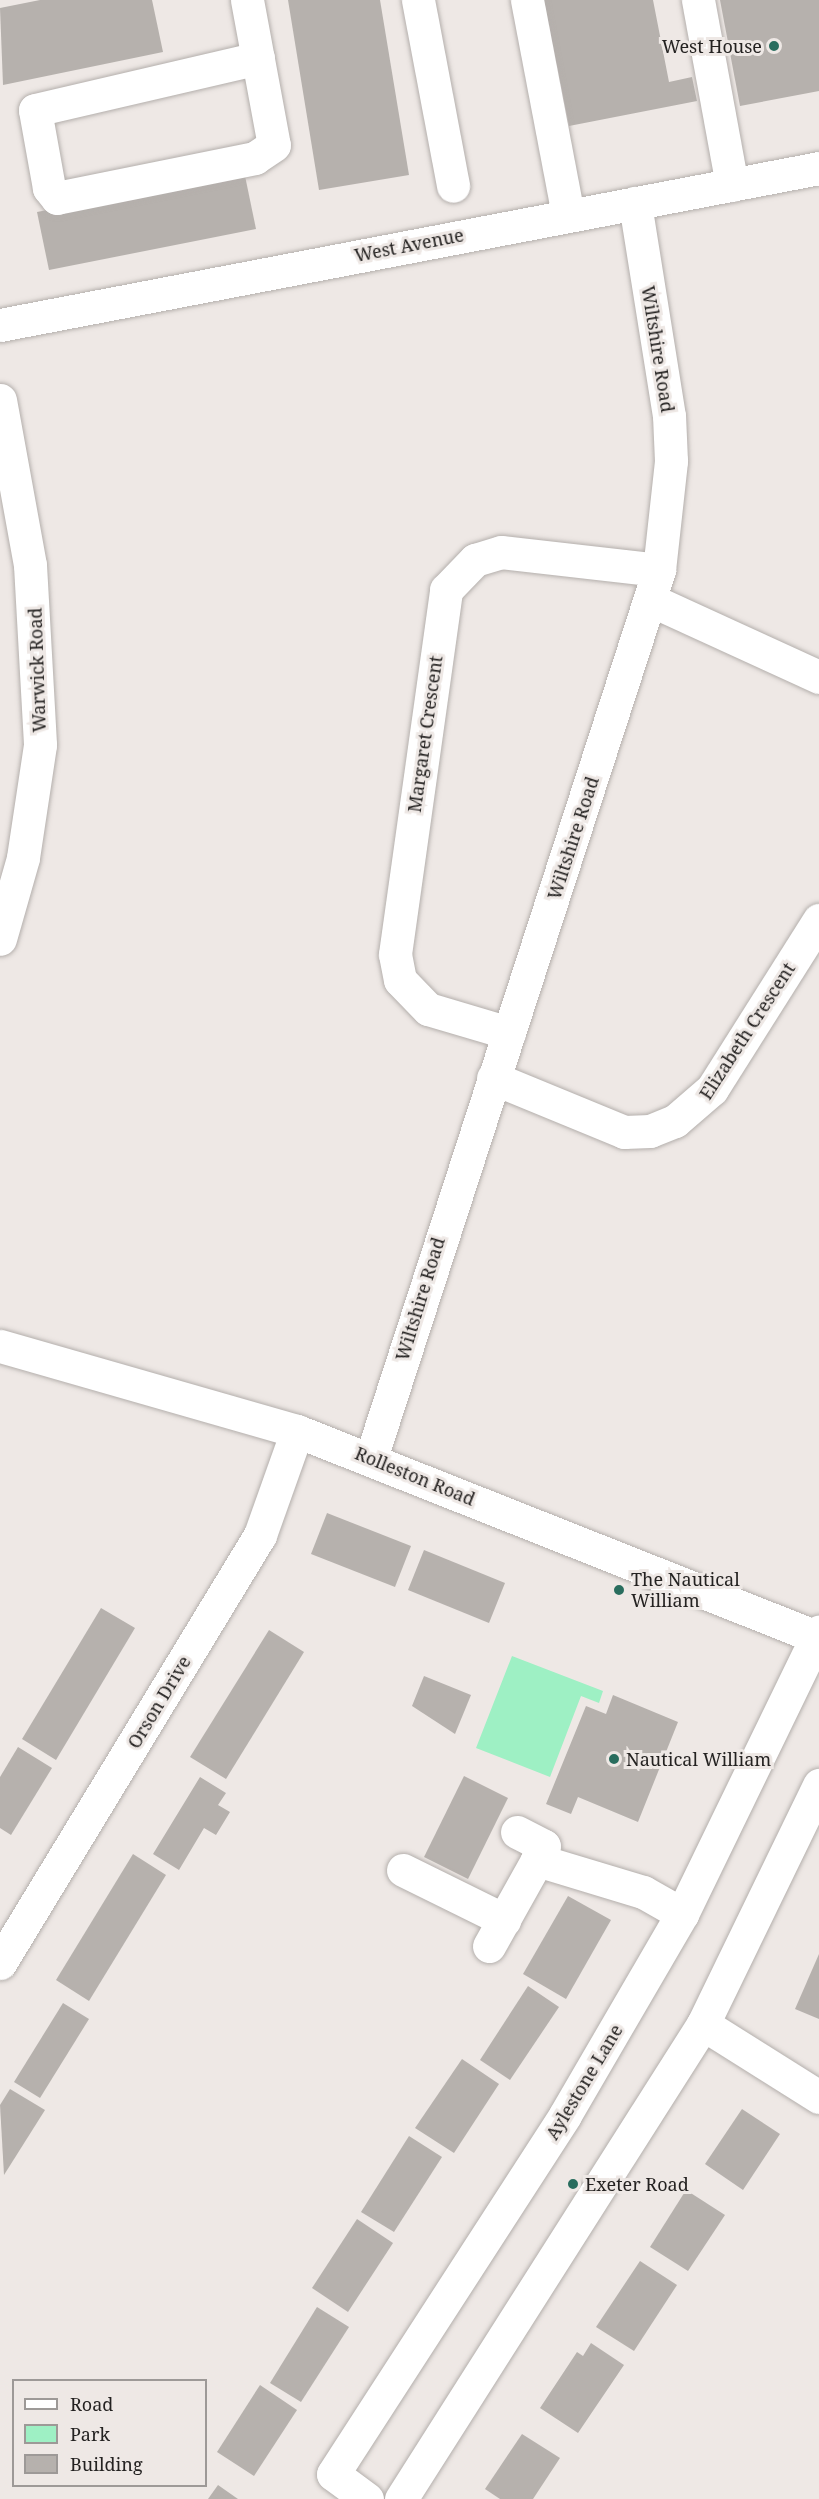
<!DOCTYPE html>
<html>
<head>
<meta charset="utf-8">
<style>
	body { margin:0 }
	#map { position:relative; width:819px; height:2499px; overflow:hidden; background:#eee8e5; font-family:"Noto Serif",serif }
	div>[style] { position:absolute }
	.green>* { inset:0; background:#9ef0c4 }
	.building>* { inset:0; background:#b6b1ad }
	.roads { filter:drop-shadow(0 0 2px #b4afac) drop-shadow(0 0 2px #b4afac) }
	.minor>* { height:33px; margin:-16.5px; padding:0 16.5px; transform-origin:16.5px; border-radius:16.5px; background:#fff }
	.major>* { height:33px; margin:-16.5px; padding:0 16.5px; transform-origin:16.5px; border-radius:16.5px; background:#fff }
	.dots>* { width:16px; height:16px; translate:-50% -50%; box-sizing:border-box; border:3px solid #eee8e5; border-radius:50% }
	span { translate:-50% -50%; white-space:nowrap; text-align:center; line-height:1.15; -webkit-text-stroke:6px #eee8e5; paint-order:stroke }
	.poi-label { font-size:18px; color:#242221 }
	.right { translate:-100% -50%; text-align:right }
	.left { translate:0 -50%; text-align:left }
	.street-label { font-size:18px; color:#242221 }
	.legend { position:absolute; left:12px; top:2379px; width:195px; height:108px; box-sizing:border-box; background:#eee8e5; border:2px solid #9d9997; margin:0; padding:8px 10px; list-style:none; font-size:18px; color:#242221 }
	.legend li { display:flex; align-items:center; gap:12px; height:30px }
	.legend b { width:30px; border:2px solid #9d9997 }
</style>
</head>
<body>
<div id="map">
	<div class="green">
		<i style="clip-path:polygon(512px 1656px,603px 1691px,599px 1703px,581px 1696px,550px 1777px,476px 1748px)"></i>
	</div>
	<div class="building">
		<i style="clip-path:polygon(40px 0,152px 0,163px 52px,3px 85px,0 8px)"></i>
		<i style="clip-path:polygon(288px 0,380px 0,409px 175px,319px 190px)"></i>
		<i style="clip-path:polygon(544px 0,653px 0,669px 82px,692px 77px,697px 101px,569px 126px)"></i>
		<i style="clip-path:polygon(720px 0,819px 0,819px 91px,740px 106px)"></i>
		<i style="clip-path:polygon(244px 171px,256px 229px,49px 270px,37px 212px)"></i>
		<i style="clip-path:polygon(327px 1513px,411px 1546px,395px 1587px,311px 1554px)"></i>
		<i style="clip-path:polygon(424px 1550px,505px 1583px,489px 1623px,408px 1590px)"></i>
		<i style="clip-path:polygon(101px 1608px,135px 1628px,56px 1760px,22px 1739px)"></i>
		<i style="clip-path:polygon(269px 1630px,304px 1652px,226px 1779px,190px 1757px)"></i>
		<i style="clip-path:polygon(424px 1676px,471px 1695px,455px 1734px,412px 1706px)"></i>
		<i style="clip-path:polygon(613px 1695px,678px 1722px,638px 1822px,578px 1797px,571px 1814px,546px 1804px,586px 1706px,606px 1714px)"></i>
		<i style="clip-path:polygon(18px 1747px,52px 1768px,11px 1835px,0 1828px,0 1777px)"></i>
		<i style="clip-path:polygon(464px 1776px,508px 1798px,468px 1879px,424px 1857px)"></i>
		<i style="clip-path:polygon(200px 1777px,226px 1793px,218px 1805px,230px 1812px,216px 1835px,204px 1828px,179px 1870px,153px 1854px)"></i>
		<i style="clip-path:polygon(133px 1854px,166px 1875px,89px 2001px,56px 1980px)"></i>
		<i style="clip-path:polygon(568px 1896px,611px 1920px,566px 1999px,523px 1974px)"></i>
		<i style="clip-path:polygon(819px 1954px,819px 2019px,795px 2009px)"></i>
		<i style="clip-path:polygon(528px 1986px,559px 2007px,510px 2080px,480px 2060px)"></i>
		<i style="clip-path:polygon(63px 2003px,89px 2019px,40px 2098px,14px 2082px)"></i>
		<i style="clip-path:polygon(462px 2059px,499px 2084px,454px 2153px,415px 2128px)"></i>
		<i style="clip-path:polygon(10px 2089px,45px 2110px,4px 2175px,0 2105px)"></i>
		<i style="clip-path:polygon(742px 2109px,780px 2134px,743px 2190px,705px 2164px)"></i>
		<i style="clip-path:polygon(409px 2136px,442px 2157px,394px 2232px,361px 2212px)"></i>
		<i style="clip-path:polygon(686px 2190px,725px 2215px,688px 2271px,650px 2247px)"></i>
		<i style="clip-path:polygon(357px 2219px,393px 2243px,348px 2312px,312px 2288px)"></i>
		<i style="clip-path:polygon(640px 2261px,677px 2285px,634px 2351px,596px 2327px)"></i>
		<i style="clip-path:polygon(317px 2307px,349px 2327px,301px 2402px,270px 2383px)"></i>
		<i style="clip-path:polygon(591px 2343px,624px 2365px,578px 2433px,540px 2408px,577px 2352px,583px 2356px)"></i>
		<i style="clip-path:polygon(260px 2385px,297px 2410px,254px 2476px,217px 2452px)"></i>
		<i style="clip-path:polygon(522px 2434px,560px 2458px,533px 2499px,500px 2499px,485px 2489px)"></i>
		<i style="clip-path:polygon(218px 2485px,238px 2499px,208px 2499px)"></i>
	</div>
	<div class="roads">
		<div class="minor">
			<i style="left:247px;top:0;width:147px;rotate:79.5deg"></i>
			<i style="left:274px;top:145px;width:23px;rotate:146deg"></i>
			<i style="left:255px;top:158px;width:202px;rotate:168.6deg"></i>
			<i style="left:57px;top:198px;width:13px;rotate:-129deg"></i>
			<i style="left:49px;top:188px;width:79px;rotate:-100.2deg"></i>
			<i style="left:35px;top:110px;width:229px;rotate:-13.1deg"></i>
			<i style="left:418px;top:0;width:189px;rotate:79.3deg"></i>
			<i style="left:527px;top:0;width:219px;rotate:79.2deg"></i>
			<i style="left:698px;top:0;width:188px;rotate:79.6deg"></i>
			<i style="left:0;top:325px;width:834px;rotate:-10.85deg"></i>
			<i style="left:0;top:400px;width:168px;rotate:79.7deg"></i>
			<i style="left:30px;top:565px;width:180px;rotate:86.8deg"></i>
			<i style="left:40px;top:745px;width:114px;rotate:98.6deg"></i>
			<i style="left:23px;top:858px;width:84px;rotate:105.9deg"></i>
			<i style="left:651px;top:600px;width:185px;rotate:24.6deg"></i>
			<i style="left:509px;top:1033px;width:84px;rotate:-163.5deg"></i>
			<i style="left:428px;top:1009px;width:40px;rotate:-134deg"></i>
			<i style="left:400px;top:980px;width:26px;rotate:-101deg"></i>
			<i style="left:395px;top:954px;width:368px;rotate:-82deg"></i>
			<i style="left:446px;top:590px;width:42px;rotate:-46deg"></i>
			<i style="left:475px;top:560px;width:27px;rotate:-17deg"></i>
			<i style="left:501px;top:552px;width:159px;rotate:6.5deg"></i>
			<i style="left:493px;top:1078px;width:142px;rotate:22.4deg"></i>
			<i style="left:624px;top:1132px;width:26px;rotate:-2deg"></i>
			<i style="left:650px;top:1131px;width:27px;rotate:-22deg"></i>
			<i style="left:675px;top:1121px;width:49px;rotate:-40.9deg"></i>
			<i style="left:712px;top:1089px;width:200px;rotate:-57.7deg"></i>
			<i style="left:0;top:1346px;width:309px;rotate:16deg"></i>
			<i style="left:297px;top:1431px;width:562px;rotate:21.63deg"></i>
			<i style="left:371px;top:1458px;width:934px;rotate:-72.03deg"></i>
			<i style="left:659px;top:570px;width:110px;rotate:-83.7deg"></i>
			<i style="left:671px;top:461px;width:45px;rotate:-92.5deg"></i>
			<i style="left:669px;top:416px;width:216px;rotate:-99.1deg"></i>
			<i style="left:517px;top:1832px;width:30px;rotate:27deg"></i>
			<i style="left:544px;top:1846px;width:16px;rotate:117deg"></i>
			<i style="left:403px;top:1870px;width:113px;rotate:26.3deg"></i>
			<i style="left:489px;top:1946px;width:98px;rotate:-60.8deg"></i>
			<i style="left:537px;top:1860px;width:111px;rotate:16.8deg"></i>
			<i style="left:643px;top:1892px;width:45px;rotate:29.4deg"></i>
			<i style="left:0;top:1963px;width:501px;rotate:-58.72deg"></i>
			<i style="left:260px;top:1535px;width:110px;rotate:-70.4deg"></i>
			<i style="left:703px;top:2024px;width:137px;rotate:32.2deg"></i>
			<i style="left:367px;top:2499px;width:42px;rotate:-143.7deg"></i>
			<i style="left:333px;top:2474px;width:427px;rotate:-57.1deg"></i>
			<i style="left:565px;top:2115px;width:233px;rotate:-59.8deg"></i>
			<i style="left:682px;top:1914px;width:314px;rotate:-64.1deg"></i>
		</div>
		<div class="major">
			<i style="left:401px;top:2499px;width:563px;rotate:-57.55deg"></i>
			<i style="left:703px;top:2024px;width:266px;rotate:-64.1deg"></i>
		</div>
	</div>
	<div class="dots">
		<i style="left:774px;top:46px;background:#296d5e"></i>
		<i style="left:619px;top:1590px;background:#296d5e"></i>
		<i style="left:614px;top:1759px;background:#296d5e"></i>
		<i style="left:573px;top:2184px;background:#296d5e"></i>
	</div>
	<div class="poi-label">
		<span class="right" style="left:762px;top:46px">West House</span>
		<span class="left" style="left:631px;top:1590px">The Nautical<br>William</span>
		<span class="left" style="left:626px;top:1759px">Nautical William</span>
		<span class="left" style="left:585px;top:2184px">Exeter Road</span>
	</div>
	<div class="street-label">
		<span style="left:409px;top:245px;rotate:-11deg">West Avenue</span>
		<span style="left:658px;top:349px;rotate:81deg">Wiltshire Road</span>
		<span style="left:37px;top:670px;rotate:-92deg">Warwick Road</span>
		<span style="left:425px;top:734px;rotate:-82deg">Margaret Crescent</span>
		<span style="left:573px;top:838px;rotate:-72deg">Wiltshire Road</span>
		<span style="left:747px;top:1031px;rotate:-57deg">Elizabeth Crescent</span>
		<span style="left:420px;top:1299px;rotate:-73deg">Wiltshire Road</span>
		<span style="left:415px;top:1476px;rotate:22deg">Rolleston Road</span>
		<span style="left:159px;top:1702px;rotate:-59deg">Orson Drive</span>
		<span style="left:584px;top:2082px;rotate:-59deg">Aylestone Lane</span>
	</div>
	<ul class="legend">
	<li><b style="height:8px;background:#fff"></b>Road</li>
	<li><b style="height:16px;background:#9ef0c4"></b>Park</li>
	<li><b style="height:16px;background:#b6b1ad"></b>Building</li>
	</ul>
</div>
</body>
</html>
